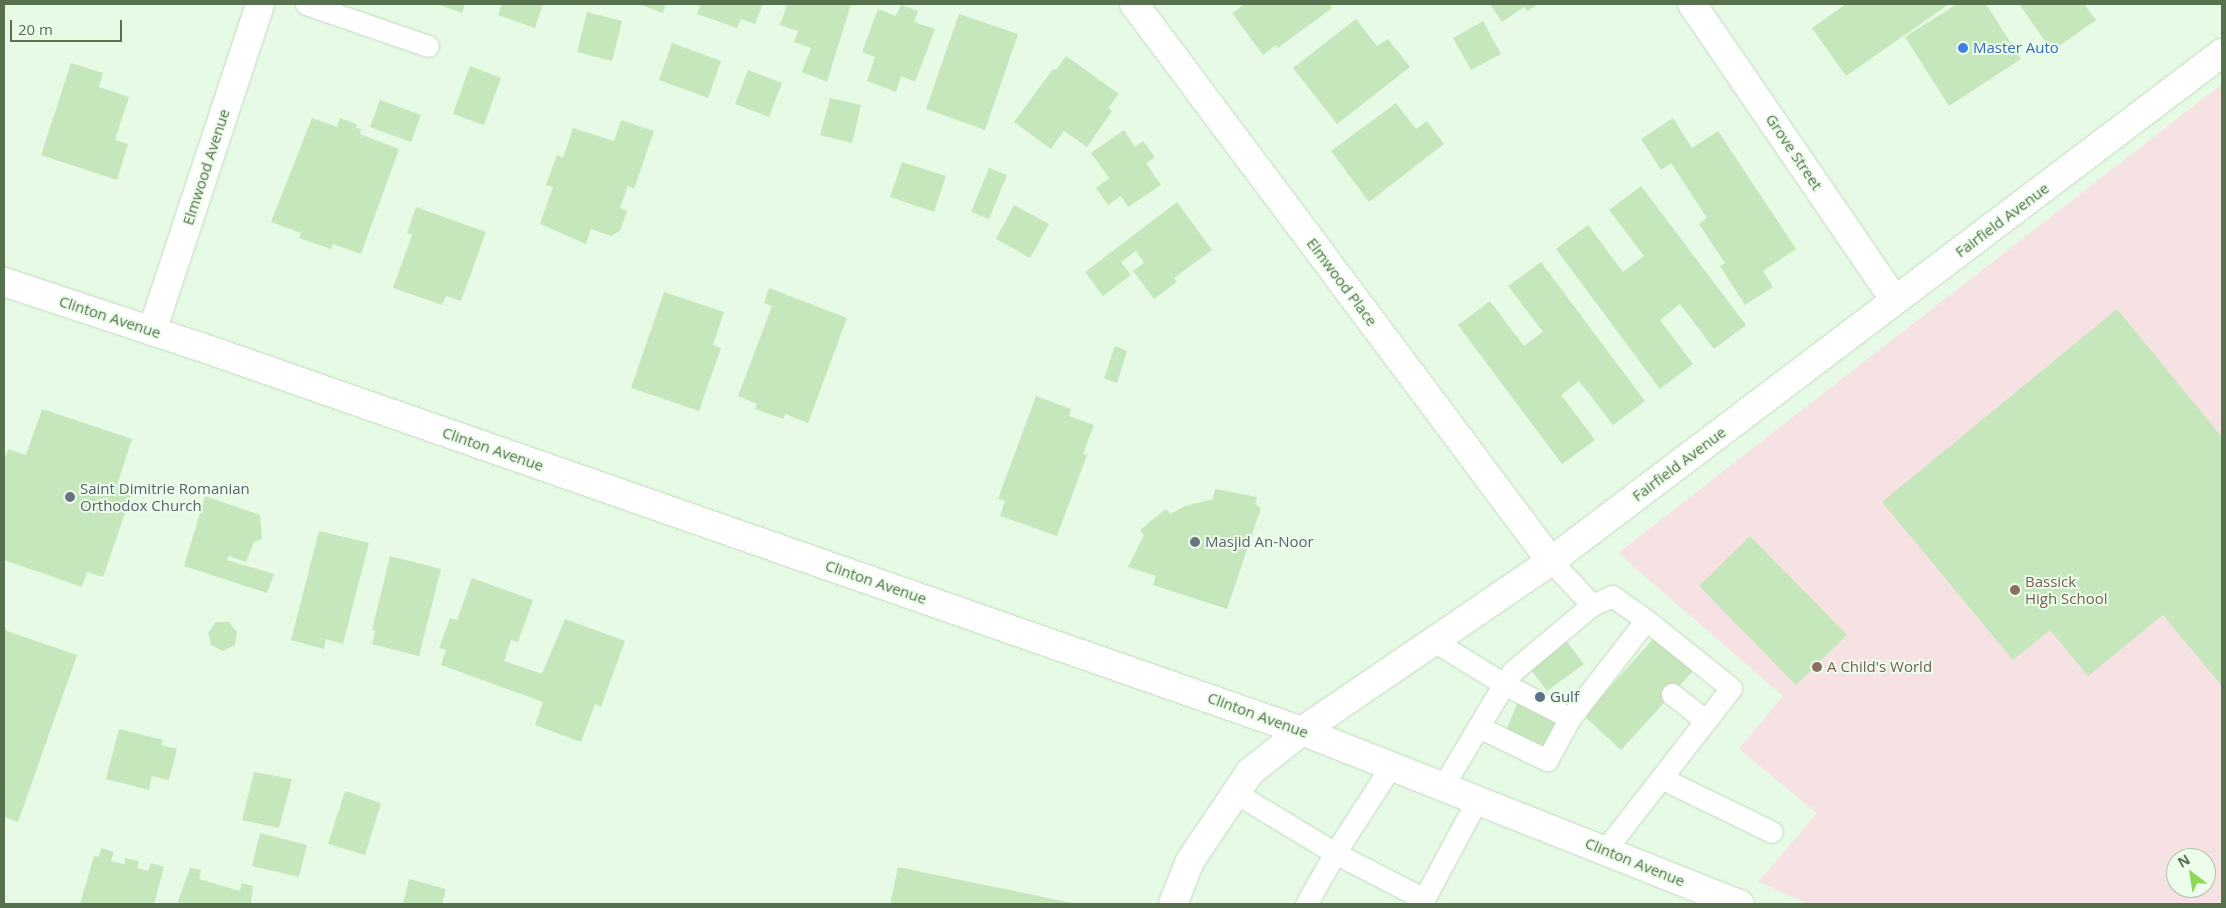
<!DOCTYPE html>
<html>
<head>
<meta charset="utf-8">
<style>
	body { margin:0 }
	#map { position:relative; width:2226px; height:908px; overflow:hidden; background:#e6fae5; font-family:"Open Sans",sans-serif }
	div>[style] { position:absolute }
	.education>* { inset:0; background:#f6e2e2 }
	.building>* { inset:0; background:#c6e7bb }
	.roads { filter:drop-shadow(0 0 1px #c4dabf) drop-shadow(0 0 1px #c4dabf) }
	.service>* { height:21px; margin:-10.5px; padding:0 10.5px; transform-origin:10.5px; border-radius:10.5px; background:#fff }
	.minor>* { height:28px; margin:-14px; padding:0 14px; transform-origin:14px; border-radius:14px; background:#fff }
	.tertiary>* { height:28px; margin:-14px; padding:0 14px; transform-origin:14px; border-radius:14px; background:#fff }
	.secondary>* { height:28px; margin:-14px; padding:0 14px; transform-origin:14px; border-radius:14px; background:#fff }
	.dots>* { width:14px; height:14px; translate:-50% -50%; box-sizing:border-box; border:2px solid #ecfdeb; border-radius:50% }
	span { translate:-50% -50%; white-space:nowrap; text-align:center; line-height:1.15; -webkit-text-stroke:4px #ecfdeb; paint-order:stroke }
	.shop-label { font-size:15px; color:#366cbe }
	.left { translate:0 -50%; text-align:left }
	.street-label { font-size:15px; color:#57704d }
	.worship-label { font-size:15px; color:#5b616d }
	.education-label { font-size:15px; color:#785e54 }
	.service-label { font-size:15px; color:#4e5e75 }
	.frame { position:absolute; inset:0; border:5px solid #57704d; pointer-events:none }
	.north { position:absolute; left:2166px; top:848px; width:50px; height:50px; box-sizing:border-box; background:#ecfdeb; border:1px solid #b0c5ac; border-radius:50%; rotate:329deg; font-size:14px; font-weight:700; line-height:20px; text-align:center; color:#57704d }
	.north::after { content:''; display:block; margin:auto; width:18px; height:22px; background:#8ed757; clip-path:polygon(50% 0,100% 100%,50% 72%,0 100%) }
	.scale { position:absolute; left:10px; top:20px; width:112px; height:22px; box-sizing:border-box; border:2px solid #57704d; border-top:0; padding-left:6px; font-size:15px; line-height:18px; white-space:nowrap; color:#57704d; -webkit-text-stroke:4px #ecfdeb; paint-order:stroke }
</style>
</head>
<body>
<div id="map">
	<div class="education">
		<i style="clip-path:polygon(evenodd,2222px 84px,2222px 904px,1809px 904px,1758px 882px,1817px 813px,1739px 749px,1783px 696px,1618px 553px,2222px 84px,2176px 858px,2206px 858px,2206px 888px,2176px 888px,2176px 858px)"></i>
	</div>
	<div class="building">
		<i style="clip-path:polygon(437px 4px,465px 4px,462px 13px)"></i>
		<i style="clip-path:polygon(502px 4px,543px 4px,535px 28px,498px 15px)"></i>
		<i style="clip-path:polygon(639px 4px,666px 4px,663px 13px)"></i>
		<i style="clip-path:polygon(701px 4px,763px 4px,755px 24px,741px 19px,737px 28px,697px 14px)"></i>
		<i style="clip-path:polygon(787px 4px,851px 4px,827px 82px,802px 72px,811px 48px,794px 42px,798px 31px,780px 25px)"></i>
		<i style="clip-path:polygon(1245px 4px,1329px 4px,1332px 8px,1278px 48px,1276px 45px,1263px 55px,1232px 13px)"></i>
		<i style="clip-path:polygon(1490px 4px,1539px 4px,1527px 11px,1524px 7px,1502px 22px)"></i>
		<i style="clip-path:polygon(1846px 4px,1949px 4px,1846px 76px,1812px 28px)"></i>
		<i style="clip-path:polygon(1957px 4px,1986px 4px,2021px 59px,1949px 106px,1905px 37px)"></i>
		<i style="clip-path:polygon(2019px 4px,2084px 4px,2096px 20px,2052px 51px)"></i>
		<i style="clip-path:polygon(901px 5px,918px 11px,914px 22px,935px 29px,915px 82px,901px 76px,896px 92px,867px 81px,875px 57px,862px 52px,878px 9px,896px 16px)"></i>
		<i style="clip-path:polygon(587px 12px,622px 21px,612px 61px,577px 52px)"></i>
		<i style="clip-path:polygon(959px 14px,1018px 34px,985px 130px,926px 109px)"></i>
		<i style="clip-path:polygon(1356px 19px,1377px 46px,1388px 39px,1410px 67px,1337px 124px,1293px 68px)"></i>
		<i style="clip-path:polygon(1483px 21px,1501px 54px,1471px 70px,1453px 38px)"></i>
		<i style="clip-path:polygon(672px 43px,721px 61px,708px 98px,659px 80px)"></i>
		<i style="clip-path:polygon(1066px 56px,1119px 94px,1108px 108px,1112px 111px,1087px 147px,1064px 131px,1051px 149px,1014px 122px,1053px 69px,1056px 70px)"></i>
		<i style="clip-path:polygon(71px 63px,103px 73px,99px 87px,129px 97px,115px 140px,128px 144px,117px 180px,41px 155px)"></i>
		<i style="clip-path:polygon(470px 66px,501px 78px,484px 125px,453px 114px)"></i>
		<i style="clip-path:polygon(748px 70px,782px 83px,769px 117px,735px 104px)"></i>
		<i style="clip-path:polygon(830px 98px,861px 105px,852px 143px,820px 135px)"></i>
		<i style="clip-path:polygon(380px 100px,421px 115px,411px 142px,370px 127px)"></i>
		<i style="clip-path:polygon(1396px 103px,1416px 129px,1427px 121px,1444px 144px,1369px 202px,1331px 151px)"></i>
		<i style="clip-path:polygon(312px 118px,337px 127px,340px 118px,357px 124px,356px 128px,361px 129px,360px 134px,399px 149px,361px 254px,333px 244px,331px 249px,299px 238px,301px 233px,271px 222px)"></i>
		<i style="clip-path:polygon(1673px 118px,1692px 148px,1718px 131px,1796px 249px,1763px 271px,1773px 287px,1745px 305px,1720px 266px,1725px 263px,1699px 224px,1707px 218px,1671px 163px,1661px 170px,1641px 139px)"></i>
		<i style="clip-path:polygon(621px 120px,654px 131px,634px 189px,628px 186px,620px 208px,627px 211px,620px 231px,611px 236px,591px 229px,586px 244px,540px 224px,553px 187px,546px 185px,557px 155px,563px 158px,573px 128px,614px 141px)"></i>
		<i style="clip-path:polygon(1124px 130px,1135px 147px,1143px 141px,1155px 157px,1146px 163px,1161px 185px,1128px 207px,1121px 196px,1108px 205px,1096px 188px,1109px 178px,1091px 153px)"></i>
		<i style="clip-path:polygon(902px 162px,946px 176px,934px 212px,890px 197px)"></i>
		<i style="clip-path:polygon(989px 168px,1007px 175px,989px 219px,971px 212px)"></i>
		<i style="clip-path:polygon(1641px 186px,1746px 325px,1714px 349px,1680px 304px,1660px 320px,1693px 364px,1660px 389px,1556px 249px,1588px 225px,1623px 272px,1644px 256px,1609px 210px)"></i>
		<i style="clip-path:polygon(1177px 202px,1212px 250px,1174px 278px,1177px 282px,1154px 299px,1133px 271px,1144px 263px,1136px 251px,1121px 262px,1131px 275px,1103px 296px,1085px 272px)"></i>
		<i style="clip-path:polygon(1014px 205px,1049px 224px,1030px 258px,996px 239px)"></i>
		<i style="clip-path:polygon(416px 207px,486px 232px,461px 301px,446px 296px,442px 305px,393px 288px,412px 235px,407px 233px)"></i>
		<i style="clip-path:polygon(1541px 262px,1645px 401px,1613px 425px,1579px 381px,1561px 395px,1595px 440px,1562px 464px,1458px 325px,1490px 301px,1524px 346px,1543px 332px,1508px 286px)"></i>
		<i style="clip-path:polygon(769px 288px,847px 318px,808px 423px,785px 414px,783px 419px,755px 409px,757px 404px,738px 396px,772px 306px,764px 303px)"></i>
		<i style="clip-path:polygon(664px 292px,724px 312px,713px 345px,721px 348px,699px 411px,631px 388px)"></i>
		<i style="clip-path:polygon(2117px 309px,2222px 437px,2222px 686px,2163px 615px,2088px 676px,2050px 630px,2013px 660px,1882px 502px)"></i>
		<i style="clip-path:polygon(1115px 346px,1127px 351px,1117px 383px,1104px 378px)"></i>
		<i style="clip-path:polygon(1036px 396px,1071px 409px,1069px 416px,1094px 425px,1083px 454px,1087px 455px,1057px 536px,1000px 516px,1005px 501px,998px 499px)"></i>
		<i style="clip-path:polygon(42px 409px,132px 439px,117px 485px,133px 490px,103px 577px,87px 572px,82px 587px,4px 560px,4px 461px,8px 449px,26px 455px)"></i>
		<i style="clip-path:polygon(1215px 489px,1257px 497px,1255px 504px,1261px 508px,1227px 609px,1153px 585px,1156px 576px,1128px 567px,1144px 535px,1140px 530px,1166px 509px,1170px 514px,1185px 506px,1213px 499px)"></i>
		<i style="clip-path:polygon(205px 496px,260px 515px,262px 539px,254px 542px,246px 562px,229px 556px,227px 560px,274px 574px,267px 593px,184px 566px)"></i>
		<i style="clip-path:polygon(319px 531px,369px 543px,343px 644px,326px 639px,324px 649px,291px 640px)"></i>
		<i style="clip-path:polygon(1750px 536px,1847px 635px,1796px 685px,1699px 586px)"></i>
		<i style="clip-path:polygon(390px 556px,441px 569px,419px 656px,372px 644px,375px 631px,372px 630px)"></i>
		<i style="clip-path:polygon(472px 578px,533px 600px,518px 642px,511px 640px,504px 661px,542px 674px,565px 619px,625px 641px,601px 707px,595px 704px,581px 742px,535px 725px,543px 702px,441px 665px,446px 650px,439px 648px,450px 618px,457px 620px)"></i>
		<i style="clip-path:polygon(216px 622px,229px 622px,237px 632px,235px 645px,223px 651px,211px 645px,208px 633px)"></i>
		<i style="clip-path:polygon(4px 630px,77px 655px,18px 822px,4px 817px)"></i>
		<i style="clip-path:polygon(1655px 637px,1693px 671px,1621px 750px,1584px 716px)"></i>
		<i style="clip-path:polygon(1565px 639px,1584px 664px,1547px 691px,1528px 666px)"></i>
		<i style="clip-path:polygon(1518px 701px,1559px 717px,1547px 747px,1506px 731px)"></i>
		<i style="clip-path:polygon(119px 729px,163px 740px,161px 745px,177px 749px,169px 780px,152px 776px,149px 790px,106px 779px)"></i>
		<i style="clip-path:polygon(254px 772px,292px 779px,279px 828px,242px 820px)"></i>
		<i style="clip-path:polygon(345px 791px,381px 803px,365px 855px,328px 844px)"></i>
		<i style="clip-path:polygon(260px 833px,307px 845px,299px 877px,252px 866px)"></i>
		<i style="clip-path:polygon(101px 848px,114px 852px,111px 861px,124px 864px,125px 858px,139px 861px,137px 868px,148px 871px,151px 863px,164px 867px,154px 904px,80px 904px,94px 856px,99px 857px)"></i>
		<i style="clip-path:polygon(898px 867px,1072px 903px,1072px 904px,890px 904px)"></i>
		<i style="clip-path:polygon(190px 868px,201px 870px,199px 879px,240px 891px,242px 883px,253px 886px,251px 904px,177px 904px)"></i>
		<i style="clip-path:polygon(409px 879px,446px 889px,442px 904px,403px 904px)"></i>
	</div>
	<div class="roads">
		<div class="service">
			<i style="left:306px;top:4px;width:129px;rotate:19deg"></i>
			<i style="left:1551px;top:561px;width:60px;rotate:47deg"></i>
			<i style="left:1592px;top:605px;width:22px;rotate:-24deg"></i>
			<i style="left:1612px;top:596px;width:42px;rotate:35.2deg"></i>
			<i style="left:1646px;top:620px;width:124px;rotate:127.8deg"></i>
			<i style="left:1570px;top:718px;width:74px;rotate:-152.7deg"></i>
			<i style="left:1504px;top:684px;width:16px;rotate:-55deg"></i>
			<i style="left:1513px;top:671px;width:103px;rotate:-39.9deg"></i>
			<i style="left:1434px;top:641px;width:82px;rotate:31.6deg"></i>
			<i style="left:1504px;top:684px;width:119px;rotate:120.9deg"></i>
			<i style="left:1672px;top:694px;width:43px;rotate:38.5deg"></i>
			<i style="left:1479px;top:727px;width:76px;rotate:25.9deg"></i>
			<i style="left:1547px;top:760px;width:48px;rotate:-61.3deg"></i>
			<i style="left:1391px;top:766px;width:103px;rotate:122.8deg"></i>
			<i style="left:1335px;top:853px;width:100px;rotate:27.3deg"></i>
			<i style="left:1424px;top:899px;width:112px;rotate:-61.8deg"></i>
			<i style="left:1661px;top:778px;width:123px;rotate:25.9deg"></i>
			<i style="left:1234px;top:792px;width:118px;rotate:31.1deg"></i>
			<i style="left:1335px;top:853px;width:59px;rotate:119.6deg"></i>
			<i style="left:1605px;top:850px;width:205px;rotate:-52.1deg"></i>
			<i style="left:1731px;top:688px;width:109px;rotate:-141.3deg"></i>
		</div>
		<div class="minor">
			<i style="left:1134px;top:4px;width:696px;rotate:53.18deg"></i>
			<i style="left:1692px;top:4px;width:359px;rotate:55.6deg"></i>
			<i style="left:152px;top:331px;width:344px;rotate:-71.7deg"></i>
		</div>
		<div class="tertiary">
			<i style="left:1302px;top:731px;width:471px;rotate:21.6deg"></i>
		</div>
		<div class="secondary">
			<i style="left:4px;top:282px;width:204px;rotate:18.3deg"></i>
			<i style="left:198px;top:346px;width:1169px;rotate:19.23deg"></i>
			<i style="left:1173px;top:904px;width:46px;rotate:-68.4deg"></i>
			<i style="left:1190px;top:861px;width:107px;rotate:-56deg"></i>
			<i style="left:1250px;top:772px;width:66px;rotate:-38.3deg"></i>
			<i style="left:1302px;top:731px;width:301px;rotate:-34.3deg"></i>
			<i style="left:1551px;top:561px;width:842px;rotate:-37.13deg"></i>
		</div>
	</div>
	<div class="dots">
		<i style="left:1963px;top:48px;background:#3f7fe0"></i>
		<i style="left:70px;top:497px;background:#6b7280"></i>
		<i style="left:1195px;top:542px;background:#6b7280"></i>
		<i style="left:2015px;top:590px;background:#8d6e63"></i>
		<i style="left:1817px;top:667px;background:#8d6e63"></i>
		<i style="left:1540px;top:697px;background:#5c6f8a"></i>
	</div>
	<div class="shop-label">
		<span class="left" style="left:1973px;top:48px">Master Auto</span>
	</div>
	<div class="street-label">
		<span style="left:1794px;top:152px;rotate:56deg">Grove Street</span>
		<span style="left:206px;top:167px;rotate:-72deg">Elmwood Avenue</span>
		<span style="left:2002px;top:220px;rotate:-37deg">Fairfield Avenue</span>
		<span style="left:1342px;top:282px;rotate:53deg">Elmwood Place</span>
		<span style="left:110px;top:317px;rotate:18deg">Clinton Avenue</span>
		<span style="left:493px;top:449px;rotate:19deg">Clinton Avenue</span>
		<span style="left:1679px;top:464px;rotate:-37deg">Fairfield Avenue</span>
		<span style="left:876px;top:582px;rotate:19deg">Clinton Avenue</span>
		<span style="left:1258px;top:715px;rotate:20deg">Clinton Avenue</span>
		<span style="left:1635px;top:862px;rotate:22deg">Clinton Avenue</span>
	</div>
	<div class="worship-label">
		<span class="left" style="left:80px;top:497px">Saint Dimitrie Romanian<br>Orthodox Church</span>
		<span class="left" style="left:1205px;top:542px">Masjid An-Noor</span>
	</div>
	<div class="education-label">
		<span class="left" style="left:2025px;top:590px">Bassick<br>High School</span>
		<span class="left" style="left:1827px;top:667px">A Child's World</span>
	</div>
	<div class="service-label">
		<span class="left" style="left:1550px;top:697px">Gulf</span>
	</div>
	<div class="frame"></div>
	<div class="north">N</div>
	<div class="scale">20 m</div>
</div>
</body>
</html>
